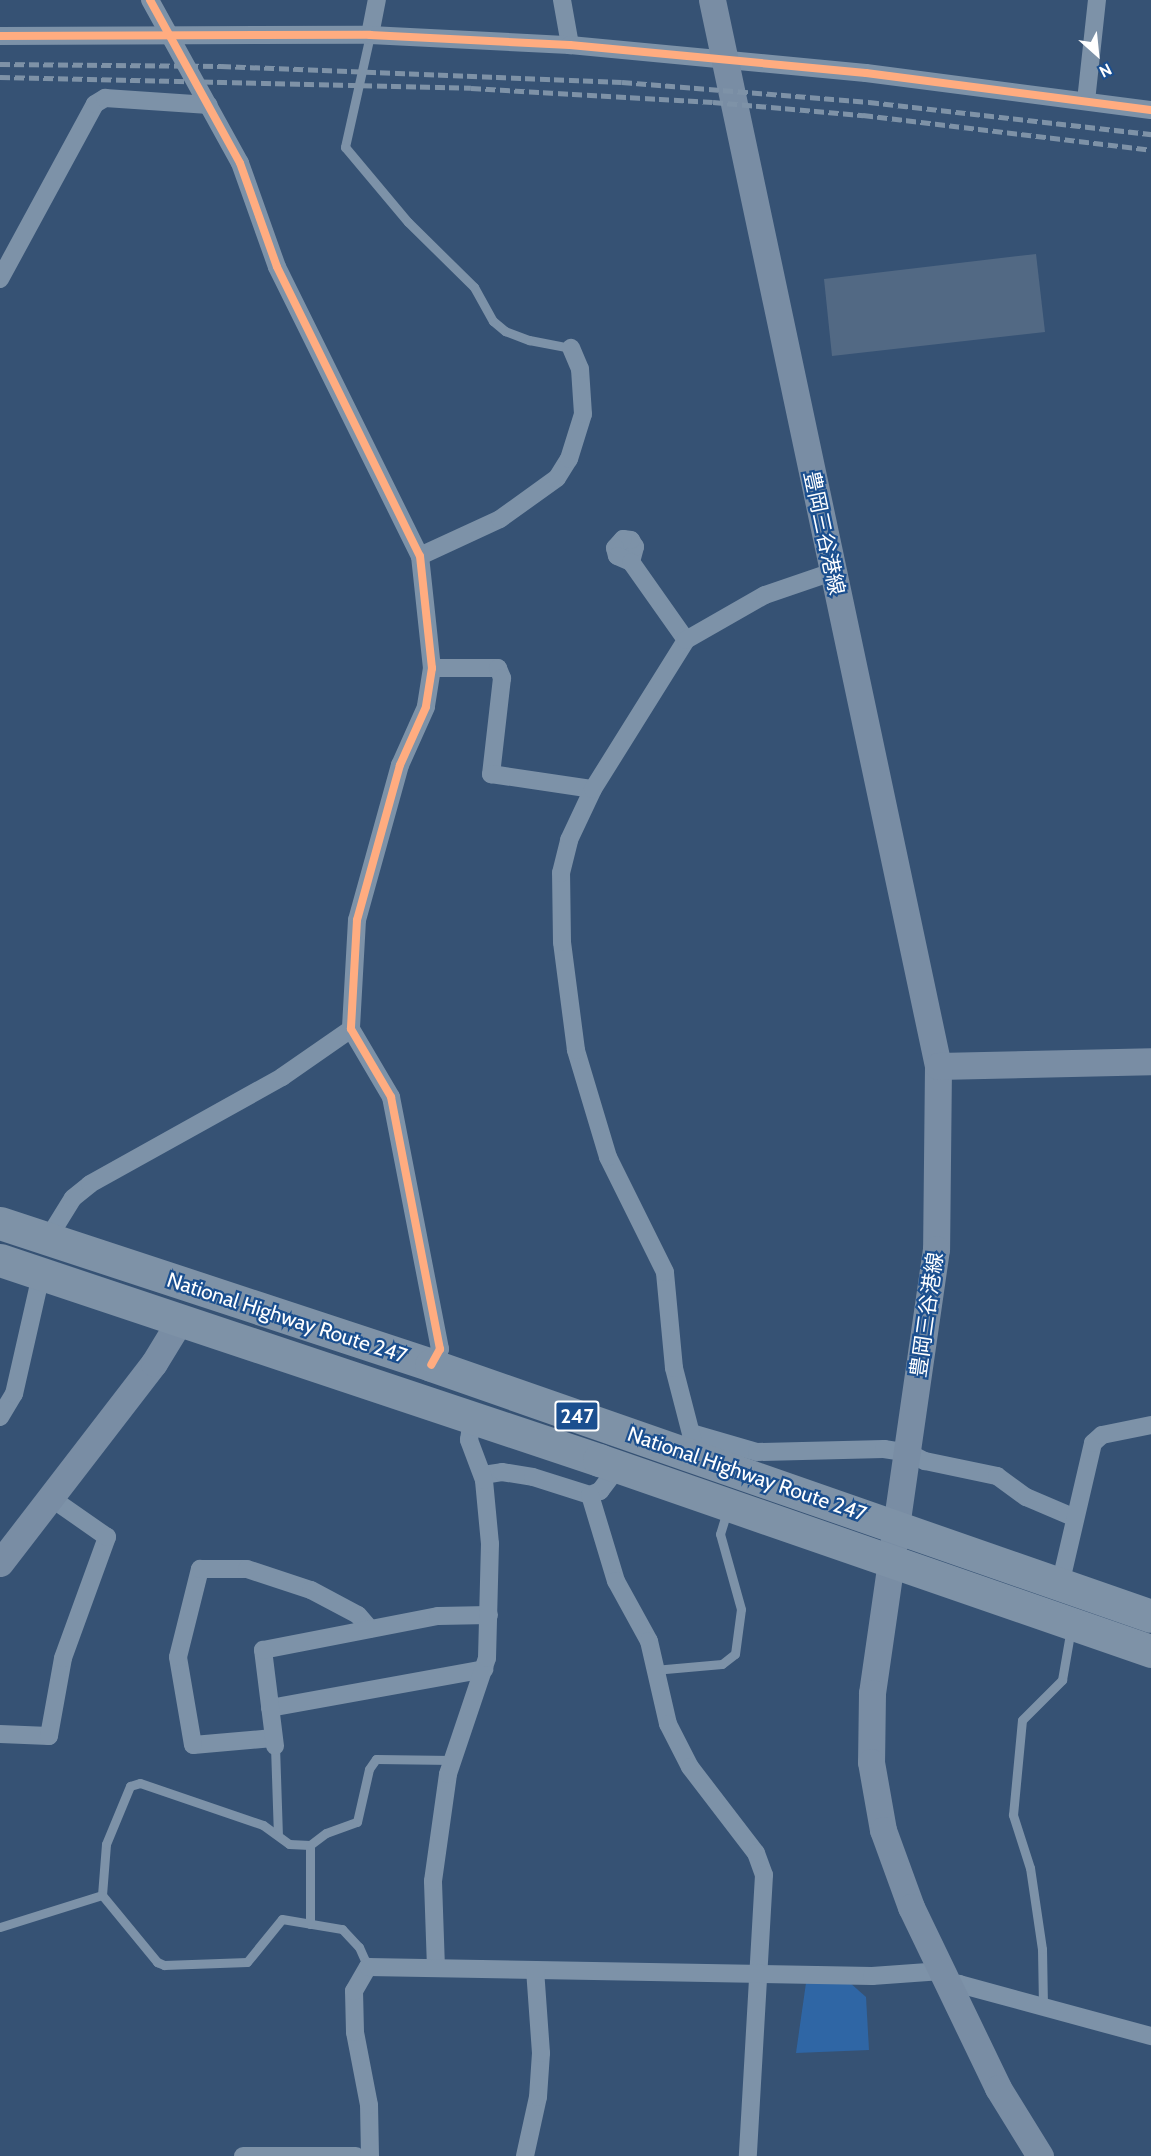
<!DOCTYPE html>
<html>
<head>
<meta charset="utf-8">
<style>
	body { margin:0 }
	#map { position:relative; width:1151px; height:2156px; overflow:hidden; background:#365274; font-family:Cabin,"Noto Sans JP",sans-serif }
	div>[style] { position:absolute }
	.green>* { inset:0; background:#2f66a5 }
	.building>* { inset:0; background:#526984 }
	.lane>* { height:9px; margin:-4.5px; padding:0 4.5px; transform-origin:4.5px; border-radius:4.5px; background:#7d92a8 }
	.street>* { height:18px; margin:-9px; padding:0 9px; transform-origin:9px; border-radius:9px; background:#7d92a8 }
	.secondary>* { height:27px; margin:-13.5px; padding:0 13.5px; transform-origin:13.5px; border-radius:13.5px; background:#798da4 }
	.highway>* { height:33px; margin:-16.5px; padding:0 16.5px; transform-origin:16.5px; border-radius:16.5px; background:#7e92a7 }
	.rail>* { height:4.5px; margin-top:-2.25px; transform-origin:0; background:repeating-linear-gradient(90deg,#7e92a7 0 10px,transparent 0 14.5px) }
	.cycleway>* { height:8px; margin:-4px; padding:0 4px; transform-origin:4px; border-radius:4px; background:#ffac80 }
	span { translate:-50% -50%; white-space:nowrap; text-align:center; line-height:1.15; -webkit-text-stroke:4.5px #1b4f8f; paint-order:stroke }
	.shield-label span { padding:2px 4px; background:#1b4f8f; border:2px solid; border-radius:4px; -webkit-text-stroke-width:0 }
	.shield-label { font-size:20px; color:#fff; font-weight:700 }
	.street-label { font-size:21px; color:#fff }
	.north { position:absolute; left:1067px; top:24px; width:60px; height:60px; -webkit-text-stroke:4px #1b4f8f; paint-order:stroke; rotate:153deg; font-size:16px; font-weight:700; line-height:24px; text-align:center; color:#fff }
	.north::after { content:''; display:block; margin:auto; width:21px; height:27px; background:#fff; clip-path:polygon(50% 0,100% 100%,50% 72%,0 100%) }
</style>
</head>
<body>
<div id="map">
	<div class="green">
		<i style="clip-path:polygon(849px 1982px,866px 1997px,869px 2050px,796px 2053px,806px 1983px)"></i>
	</div>
	<div class="building">
		<i style="clip-path:polygon(1036px 254px,1045px 332px,832px 356px,824px 279px)"></i>
	</div>
	<div class="lane">
		<i style="left:370px;top:35px;width:115px;rotate:102.6deg"></i>
		<i style="left:345px;top:147px;width:98px;rotate:50deg"></i>
		<i style="left:408px;top:222px;width:93px;rotate:44.6deg"></i>
		<i style="left:474px;top:287px;width:39px;rotate:61deg"></i>
		<i style="left:493px;top:321px;width:16px;rotate:40deg"></i>
		<i style="left:505px;top:331px;width:26px;rotate:21deg"></i>
		<i style="left:529px;top:340px;width:43px;rotate:10.8deg"></i>
		<i style="left:654px;top:1670px;width:68px;rotate:-5deg"></i>
		<i style="left:722px;top:1664px;width:16px;rotate:-38deg"></i>
		<i style="left:735px;top:1654px;width:45px;rotate:-82.4deg"></i>
		<i style="left:741px;top:1609px;width:78px;rotate:-105.6deg"></i>
		<i style="left:720px;top:1534px;width:24px;rotate:-73deg"></i>
		<i style="left:275px;top:1746px;width:89px;rotate:88.1deg"></i>
		<i style="left:310px;top:1845px;width:79px;rotate:90deg"></i>
		<i style="left:102px;top:1895px;width:51px;rotate:-85.5deg"></i>
		<i style="left:106px;top:1844px;width:63px;rotate:-67.5deg"></i>
		<i style="left:130px;top:1786px;width:10px;rotate:-17deg"></i>
		<i style="left:140px;top:1783px;width:130px;rotate:18.9deg"></i>
		<i style="left:263px;top:1825px;width:32px;rotate:36deg"></i>
		<i style="left:289px;top:1844px;width:21px;rotate:3deg"></i>
		<i style="left:310px;top:1845px;width:20px;rotate:-37deg"></i>
		<i style="left:326px;top:1833px;width:33px;rotate:-20deg"></i>
		<i style="left:357px;top:1822px;width:54px;rotate:-77.2deg"></i>
		<i style="left:369px;top:1769px;width:12px;rotate:-55deg"></i>
		<i style="left:376px;top:1759px;width:76px;rotate:0.8deg"></i>
		<i style="left:0;top:1927px;width:107px;rotate:-17.4deg"></i>
		<i style="left:102px;top:1895px;width:87px;rotate:50.6deg"></i>
		<i style="left:157px;top:1962px;width:8px;rotate:23deg"></i>
		<i style="left:164px;top:1965px;width:83px;rotate:-2.1deg"></i>
		<i style="left:247px;top:1962px;width:55px;rotate:-50.9deg"></i>
		<i style="left:282px;top:1919px;width:61px;rotate:9.5deg"></i>
		<i style="left:342px;top:1929px;width:25px;rotate:47deg"></i>
		<i style="left:359px;top:1947px;width:22px;rotate:66deg"></i>
		<i style="left:1043px;top:2006px;width:57px;rotate:-91deg"></i>
		<i style="left:1042px;top:1949px;width:82px;rotate:-98.4deg"></i>
		<i style="left:1030px;top:1868px;width:56px;rotate:-107.8deg"></i>
		<i style="left:1013px;top:1815px;width:95px;rotate:-84.6deg"></i>
		<i style="left:1022px;top:1720px;width:57px;rotate:-45deg"></i>
		<i style="left:1062px;top:1680px;width:53px;rotate:-80.2deg"></i>
	</div>
	<div class="street">
		<i style="left:150px;top:0;width:186px;rotate:61.1deg"></i>
		<i style="left:240px;top:163px;width:110px;rotate:70.4deg"></i>
		<i style="left:277px;top:267px;width:322px;rotate:63.7deg"></i>
		<i style="left:420px;top:556px;width:113px;rotate:83.9deg"></i>
		<i style="left:432px;top:668px;width:39px;rotate:99deg"></i>
		<i style="left:426px;top:707px;width:64px;rotate:114.1deg"></i>
		<i style="left:400px;top:765px;width:161px;rotate:105.5deg"></i>
		<i style="left:357px;top:920px;width:109px;rotate:93.2deg"></i>
		<i style="left:351px;top:1029px;width:79px;rotate:59.5deg"></i>
		<i style="left:391px;top:1097px;width:257px;rotate:79deg"></i>
		<i style="left:440px;top:1349px;width:18px;rotate:119deg"></i>
		<i style="left:562px;top:0;width:46px;rotate:79.9deg"></i>
		<i style="left:370px;top:35px;width:36px;rotate:-79deg"></i>
		<i style="left:0;top:36px;width:370px;rotate:-0.2deg"></i>
		<i style="left:370px;top:35px;width:200px;rotate:2.9deg"></i>
		<i style="left:570px;top:45px;width:297px;rotate:5.4deg"></i>
		<i style="left:866px;top:73px;width:287px;rotate:7.4deg"></i>
		<i style="left:1086px;top:101px;width:102px;rotate:-83.8deg"></i>
		<i style="left:0;top:279px;width:199px;rotate:-61.5deg"></i>
		<i style="left:95px;top:104px;width:12px;rotate:-31deg"></i>
		<i style="left:105px;top:98px;width:104px;rotate:3.9deg"></i>
		<i style="left:420px;top:556px;width:88px;rotate:-24.8deg"></i>
		<i style="left:500px;top:519px;width:70px;rotate:-35.7deg"></i>
		<i style="left:557px;top:478px;width:22px;rotate:-58deg"></i>
		<i style="left:569px;top:459px;width:47px;rotate:-72.7deg"></i>
		<i style="left:583px;top:414px;width:45px;rotate:-93.8deg"></i>
		<i style="left:580px;top:369px;width:23px;rotate:-113deg"></i>
		<i style="left:631px;top:562px;width:16px;rotate:-75deg"></i>
		<i style="left:635px;top:547px;width:8px;rotate:-120deg"></i>
		<i style="left:631px;top:540px;width:8px;rotate:-173deg"></i>
		<i style="left:623px;top:539px;width:12px;rotate:132deg"></i>
		<i style="left:615px;top:548px;width:8px;rotate:76deg"></i>
		<i style="left:617px;top:556px;width:15px;rotate:23deg"></i>
		<i style="left:631px;top:562px;width:95px;rotate:54.8deg"></i>
		<i style="left:432px;top:668px;width:66px"></i>
		<i style="left:498px;top:668px;width:11px;rotate:68deg"></i>
		<i style="left:502px;top:678px;width:97px;rotate:96.5deg"></i>
		<i style="left:491px;top:774px;width:103px;rotate:8.4deg"></i>
		<i style="left:47px;top:1240px;width:49px;rotate:-58.2deg"></i>
		<i style="left:73px;top:1198px;width:22px;rotate:-39deg"></i>
		<i style="left:90px;top:1184px;width:220px;rotate:-29.1deg"></i>
		<i style="left:282px;top:1077px;width:84px;rotate:-34.8deg"></i>
		<i style="left:0;top:1417px;width:27px;rotate:-59deg"></i>
		<i style="left:14px;top:1394px;width:122px;rotate:-77.2deg"></i>
		<i style="left:691px;top:1433px;width:69px;rotate:16.1deg"></i>
		<i style="left:757px;top:1452px;width:127px;rotate:-1.4deg"></i>
		<i style="left:884px;top:1449px;width:25px;rotate:9deg"></i>
		<i style="left:909px;top:1453px;width:18px;rotate:27deg"></i>
		<i style="left:925px;top:1461px;width:74px;rotate:11.8deg"></i>
		<i style="left:997px;top:1476px;width:36px;rotate:36deg"></i>
		<i style="left:1026px;top:1497px;width:51px;rotate:23.1deg"></i>
		<i style="left:697px;top:1457px;width:92px;rotate:-104.5deg"></i>
		<i style="left:674px;top:1368px;width:96px;rotate:-95.4deg"></i>
		<i style="left:665px;top:1272px;width:128px;rotate:-116.4deg"></i>
		<i style="left:608px;top:1157px;width:112px;rotate:-106.7deg"></i>
		<i style="left:576px;top:1050px;width:109px;rotate:-97.4deg"></i>
		<i style="left:562px;top:942px;width:69px;rotate:-90.8deg"></i>
		<i style="left:561px;top:873px;width:34px;rotate:-76deg"></i>
		<i style="left:569px;top:840px;width:56px;rotate:-64.8deg"></i>
		<i style="left:593px;top:789px;width:176px;rotate:-58deg"></i>
		<i style="left:686px;top:640px;width:91px;rotate:-29.7deg"></i>
		<i style="left:765px;top:595px;width:71px;rotate:-18.9deg"></i>
		<i style="left:483px;top:1475px;width:19px;rotate:-9deg"></i>
		<i style="left:502px;top:1472px;width:31px;rotate:9deg"></i>
		<i style="left:533px;top:1477px;width:60px;rotate:17.5deg"></i>
		<i style="left:590px;top:1495px;width:11px;rotate:-22deg"></i>
		<i style="left:600px;top:1491px;width:31px;rotate:-53deg"></i>
		<i style="left:590px;top:1495px;width:90px;rotate:73.2deg"></i>
		<i style="left:616px;top:1581px;width:68px;rotate:61.2deg"></i>
		<i style="left:649px;top:1641px;width:85px;rotate:77.1deg"></i>
		<i style="left:668px;top:1724px;width:48px;rotate:62.9deg"></i>
		<i style="left:690px;top:1767px;width:108px;rotate:52.5deg"></i>
		<i style="left:756px;top:1853px;width:23px;rotate:70deg"></i>
		<i style="left:764px;top:1875px;width:281px;rotate:93.3deg"></i>
		<i style="left:1060px;top:1585px;width:146px;rotate:-76.9deg"></i>
		<i style="left:1093px;top:1443px;width:12px;rotate:-42deg"></i>
		<i style="left:1102px;top:1435px;width:50px;rotate:-11.5deg"></i>
		<i style="left:270px;top:1708px;width:218px;rotate:-10.3deg"></i>
		<i style="left:0;top:1734px;width:49px;rotate:2.3deg"></i>
		<i style="left:49px;top:1736px;width:79px;rotate:-79.8deg"></i>
		<i style="left:63px;top:1658px;width:129px;rotate:-70deg"></i>
		<i style="left:107px;top:1537px;width:68px;rotate:-145.1deg"></i>
		<i style="left:273px;top:1738px;width:80px;rotate:175deg"></i>
		<i style="left:193px;top:1745px;width:89px;rotate:-99.7deg"></i>
		<i style="left:178px;top:1657px;width:91px;rotate:-76deg"></i>
		<i style="left:200px;top:1569px;width:47px"></i>
		<i style="left:247px;top:1569px;width:67px;rotate:18.2deg"></i>
		<i style="left:311px;top:1590px;width:53px;rotate:28deg"></i>
		<i style="left:358px;top:1615px;width:18px;rotate:49deg"></i>
		<i style="left:275px;top:1746px;width:97px;rotate:-97.1deg"></i>
		<i style="left:263px;top:1650px;width:178px;rotate:-11deg"></i>
		<i style="left:438px;top:1616px;width:51px;rotate:-1.1deg"></i>
		<i style="left:436px;top:1968px;width:87px;rotate:-92deg"></i>
		<i style="left:433px;top:1881px;width:108px;rotate:-82deg"></i>
		<i style="left:448px;top:1774px;width:122px;rotate:-71.4deg"></i>
		<i style="left:487px;top:1658px;width:114px;rotate:-88.5deg"></i>
		<i style="left:490px;top:1544px;width:64px;rotate:-95.4deg"></i>
		<i style="left:484px;top:1480px;width:43px;rotate:-110.6deg"></i>
		<i style="left:469px;top:1440px;width:21px;rotate:-82deg"></i>
		<i style="left:950px;top:1990px;width:11px;rotate:-34deg"></i>
		<i style="left:959px;top:1984px;width:199px;rotate:15.2deg"></i>
		<i style="left:243px;top:2156px;width:113px"></i>
		<i style="left:370px;top:2156px;width:51px;rotate:-91.1deg"></i>
		<i style="left:369px;top:2105px;width:74px;rotate:-100.9deg"></i>
		<i style="left:355px;top:2032px;width:41px;rotate:-91.4deg"></i>
		<i style="left:354px;top:1991px;width:28px;rotate:-60deg"></i>
		<i style="left:368px;top:1967px;width:504px;rotate:1.02deg"></i>
		<i style="left:872px;top:1976px;width:70px;rotate:-4.1deg"></i>
		<i style="left:525px;top:2156px;width:60px;rotate:-77.6deg"></i>
		<i style="left:538px;top:2097px;width:44px;rotate:-86.1deg"></i>
		<i style="left:541px;top:2053px;width:83px;rotate:-94.1deg"></i>
	</div>
	<div class="secondary">
		<i style="left:712px;top:0;width:1090px;rotate:78.03deg"></i>
		<i style="left:938px;top:1066px;width:183px;rotate:90.6deg"></i>
		<i style="left:936px;top:1249px;width:449px;rotate:98.2deg"></i>
		<i style="left:872px;top:1693px;width:69px;rotate:90.8deg"></i>
		<i style="left:871px;top:1762px;width:69px;rotate:80deg"></i>
		<i style="left:883px;top:1830px;width:82px;rotate:70deg"></i>
		<i style="left:911px;top:1907px;width:201px;rotate:64.3deg"></i>
		<i style="left:998px;top:2088px;width:80px;rotate:58.3deg"></i>
		<i style="left:938px;top:1066px;width:213px;rotate:-1.3deg"></i>
		<i style="left:0;top:1563px;width:252px;rotate:-52.4deg"></i>
		<i style="left:154px;top:1363px;width:48px;rotate:-58.6deg"></i>
	</div>
	<div class="highway">
		<i style="left:0;top:1223px;width:454px;rotate:18.2deg"></i>
		<i style="left:431px;top:1365px;width:762px;rotate:19.22deg"></i>
		<i style="left:0;top:1260px;width:632px;rotate:18.46deg"></i>
		<i style="left:599px;top:1460px;width:584px;rotate:19.09deg"></i>
	</div>
	<div class="rail">
		<i style="left:0;top:64px;width:221px;rotate:0.5deg"></i>
		<i style="left:221px;top:66px;width:401px;rotate:2.3deg"></i>
		<i style="left:622px;top:82px;width:248px;rotate:4.6deg"></i>
		<i style="left:869px;top:102px;width:284px;rotate:6.5deg"></i>
		<i style="left:0;top:77px;width:471px;rotate:1.3deg"></i>
		<i style="left:471px;top:88px;width:242px;rotate:3.3deg"></i>
		<i style="left:713px;top:102px;width:151px;rotate:5deg"></i>
		<i style="left:863px;top:115px;width:290px;rotate:6.9deg"></i>
	</div>
	<div class="cycleway">
		<i style="left:150px;top:0;width:186px;rotate:61.1deg"></i>
		<i style="left:240px;top:163px;width:110px;rotate:70.4deg"></i>
		<i style="left:277px;top:267px;width:322px;rotate:63.7deg"></i>
		<i style="left:420px;top:556px;width:113px;rotate:83.9deg"></i>
		<i style="left:432px;top:668px;width:39px;rotate:99deg"></i>
		<i style="left:426px;top:707px;width:64px;rotate:114.1deg"></i>
		<i style="left:400px;top:765px;width:161px;rotate:105.5deg"></i>
		<i style="left:357px;top:920px;width:109px;rotate:93.2deg"></i>
		<i style="left:351px;top:1029px;width:79px;rotate:59.5deg"></i>
		<i style="left:391px;top:1097px;width:257px;rotate:79deg"></i>
		<i style="left:440px;top:1349px;width:18px;rotate:119deg"></i>
		<i style="left:0;top:36px;width:370px;rotate:-0.2deg"></i>
		<i style="left:370px;top:35px;width:200px;rotate:2.9deg"></i>
		<i style="left:570px;top:45px;width:297px;rotate:5.4deg"></i>
		<i style="left:866px;top:73px;width:287px;rotate:7.4deg"></i>
	</div>
	<div class="shield-label">
		<span style="left:577px;top:1416px">247</span>
	</div>
	<div class="street-label">
		<span style="left:824px;top:533px;rotate:78deg">豊岡三谷港線</span>
		<span style="left:927px;top:1315px;rotate:-82deg">豊岡三谷港線</span>
		<span style="left:287px;top:1318px;rotate:18deg">National Highway Route 247</span>
		<span style="left:747px;top:1474px;rotate:19deg">National Highway Route 247</span>
	</div>
	<div class="north">N</div>
</div>
</body>
</html>
